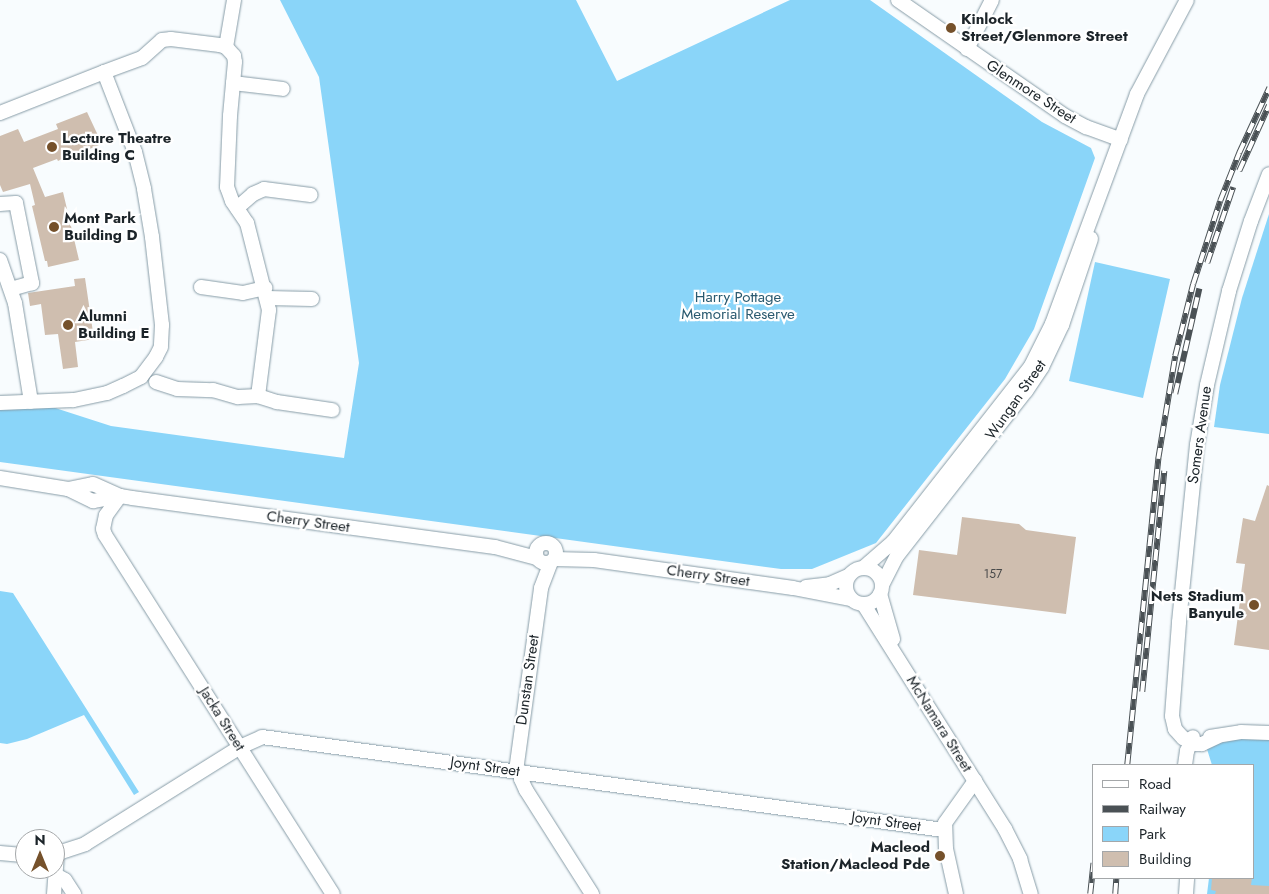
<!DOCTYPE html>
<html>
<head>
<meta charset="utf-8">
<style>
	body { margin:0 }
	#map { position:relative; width:1269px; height:894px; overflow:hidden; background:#f8fcfe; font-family:Jost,sans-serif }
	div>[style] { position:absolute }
	.green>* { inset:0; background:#8ad5f9 }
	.building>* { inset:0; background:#cfbeaf }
	.roads { filter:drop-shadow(0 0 1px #879ca7) drop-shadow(0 0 1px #879ca7) }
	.minor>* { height:14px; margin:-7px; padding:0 7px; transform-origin:7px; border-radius:7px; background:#fff }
	.minor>.ring { margin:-7px; padding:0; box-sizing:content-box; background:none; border:14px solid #fff; border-radius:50% }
	.rail>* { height:5.5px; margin-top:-2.75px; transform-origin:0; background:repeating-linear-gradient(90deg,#fff 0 11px,#4a5155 0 22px); box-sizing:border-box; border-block:1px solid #4a5155 }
	.dots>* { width:14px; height:14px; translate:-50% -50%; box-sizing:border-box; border:2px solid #fff; border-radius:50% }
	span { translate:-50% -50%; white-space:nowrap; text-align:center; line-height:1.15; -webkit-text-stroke:4.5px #fff; paint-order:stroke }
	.number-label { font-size:12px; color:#494a4a }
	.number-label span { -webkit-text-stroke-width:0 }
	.poi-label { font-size:15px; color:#1c2429; font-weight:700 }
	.left { translate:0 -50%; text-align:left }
	.right { translate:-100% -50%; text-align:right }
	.street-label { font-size:15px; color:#1c2429 }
	.park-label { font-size:15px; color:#2a5a70 }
	.legend { position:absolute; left:1092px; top:764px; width:162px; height:115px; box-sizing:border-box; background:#fff; border:1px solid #a4a7a9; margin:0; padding:6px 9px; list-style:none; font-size:15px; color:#1c2429 }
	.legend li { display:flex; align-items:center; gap:10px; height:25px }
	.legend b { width:25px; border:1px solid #a4a7a9 }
	.north { position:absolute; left:15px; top:829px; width:50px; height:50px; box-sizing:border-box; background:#fff; border:1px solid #a4a7a9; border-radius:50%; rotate:0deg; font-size:14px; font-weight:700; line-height:20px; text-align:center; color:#1c2429 }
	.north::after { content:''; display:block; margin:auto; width:18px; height:22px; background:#75512b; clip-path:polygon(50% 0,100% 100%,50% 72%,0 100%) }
</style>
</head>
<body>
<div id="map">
	<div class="green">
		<i style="clip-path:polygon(280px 0,576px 0,617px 81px,790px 0,870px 0,1042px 122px,1091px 148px,1095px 158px,1034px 329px,1005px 379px,876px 543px,812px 569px,781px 569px,0 462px,0 407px,49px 406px,111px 426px,344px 458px,359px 363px,319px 77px)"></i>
		<i style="clip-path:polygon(1269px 214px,1269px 434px,1214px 427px,1220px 385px,1242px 298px)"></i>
		<i style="clip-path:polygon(1095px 262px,1170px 279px,1143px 398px,1069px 381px)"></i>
		<i style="clip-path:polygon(0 591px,13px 593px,139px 792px,134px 795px,84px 715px,27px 739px,7px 744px,0 743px)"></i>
		<i style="clip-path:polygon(1236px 739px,1269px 739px,1269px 894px,1207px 894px,1209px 878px,1253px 878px,1253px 765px,1212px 765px,1206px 746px)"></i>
	</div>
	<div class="building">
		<i style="clip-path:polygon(87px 112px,102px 144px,77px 154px,78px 158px,65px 161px,64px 158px,58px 161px,57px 159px,33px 168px,45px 197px,63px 192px,79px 260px,48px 267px,47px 261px,45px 261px,32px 206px,35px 205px,30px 184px,3px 192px,0 185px,0 136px,18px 129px,24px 142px,58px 129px,56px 124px)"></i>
		<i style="clip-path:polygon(85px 278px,94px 339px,75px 342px,78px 367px,63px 369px,58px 334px,45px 335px,41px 304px,30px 306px,28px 293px,75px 286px,74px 279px)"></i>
		<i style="clip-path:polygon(1267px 485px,1269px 486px,1269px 650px,1234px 645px,1245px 564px,1236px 563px,1243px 518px,1255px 521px)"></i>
		<i style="clip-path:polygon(962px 517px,1019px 524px,1026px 530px,1076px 537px,1066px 614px,913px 595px,919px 550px,957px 555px)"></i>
		<i style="clip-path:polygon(1212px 878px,1252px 878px,1251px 885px,1269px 886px,1269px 894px,1215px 894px,1216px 891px,1211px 890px)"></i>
	</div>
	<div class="roads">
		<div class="minor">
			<i style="left:898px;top:0;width:203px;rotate:34.8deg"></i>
			<i style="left:1065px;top:116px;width:24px;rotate:28deg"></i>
			<i style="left:1086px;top:127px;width:37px;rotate:20deg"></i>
			<i style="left:226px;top:47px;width:48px;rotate:-80.3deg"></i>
			<i style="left:967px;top:49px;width:55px;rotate:-63deg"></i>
			<i style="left:104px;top:72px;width:40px;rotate:-20.2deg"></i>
			<i style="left:142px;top:58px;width:27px;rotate:-42deg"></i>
			<i style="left:162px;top:40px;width:9px;rotate:-6deg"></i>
			<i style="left:171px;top:39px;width:49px;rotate:7deg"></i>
			<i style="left:220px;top:45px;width:6px;rotate:18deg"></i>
			<i style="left:226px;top:47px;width:12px;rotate:48deg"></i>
			<i style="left:234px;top:56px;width:6px;rotate:81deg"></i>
			<i style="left:235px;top:62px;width:54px;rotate:95.3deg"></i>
			<i style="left:230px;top:116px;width:71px;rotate:92.4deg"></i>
			<i style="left:227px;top:187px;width:15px;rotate:70deg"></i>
			<i style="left:232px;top:201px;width:27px;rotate:56deg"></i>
			<i style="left:247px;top:223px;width:90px;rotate:75.8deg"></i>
			<i style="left:269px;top:310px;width:87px;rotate:97.3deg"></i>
			<i style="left:233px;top:83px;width:50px;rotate:6.8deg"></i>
			<i style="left:0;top:113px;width:112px;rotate:-21.5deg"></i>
			<i style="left:104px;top:72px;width:86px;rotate:68.8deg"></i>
			<i style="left:135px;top:152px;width:38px;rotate:76deg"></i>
			<i style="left:144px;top:189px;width:49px;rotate:80.5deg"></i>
			<i style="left:152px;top:237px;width:89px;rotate:83.5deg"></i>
			<i style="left:162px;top:325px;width:22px;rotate:93deg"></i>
			<i style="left:161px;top:347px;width:11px;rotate:117deg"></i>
			<i style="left:156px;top:357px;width:25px;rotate:127deg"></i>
			<i style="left:141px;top:377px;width:20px;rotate:153deg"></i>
			<i style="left:123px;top:386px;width:17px;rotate:156deg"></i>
			<i style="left:107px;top:393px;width:35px;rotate:168deg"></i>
			<i style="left:73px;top:400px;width:73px;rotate:177.6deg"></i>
			<i style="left:0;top:204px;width:16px;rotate:-4deg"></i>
			<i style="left:16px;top:203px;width:82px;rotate:78.7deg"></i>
			<i style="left:32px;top:283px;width:22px;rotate:164deg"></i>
			<i style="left:237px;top:208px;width:21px;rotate:-41deg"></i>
			<i style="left:253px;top:194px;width:12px;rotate:-24deg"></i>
			<i style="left:264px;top:189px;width:47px;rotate:7.3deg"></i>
			<i style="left:0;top:260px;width:46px;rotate:70.8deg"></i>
			<i style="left:15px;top:303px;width:100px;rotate:80.8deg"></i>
			<i style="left:201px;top:287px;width:42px;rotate:8.1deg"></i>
			<i style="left:243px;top:293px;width:23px;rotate:-13deg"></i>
			<i style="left:267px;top:298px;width:45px;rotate:1.3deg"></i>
			<i style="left:156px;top:382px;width:22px;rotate:18deg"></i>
			<i style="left:177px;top:389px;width:36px;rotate:2deg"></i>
			<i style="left:213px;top:390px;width:26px;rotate:16deg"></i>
			<i style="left:238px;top:397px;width:20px;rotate:-3deg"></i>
			<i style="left:258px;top:396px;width:20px;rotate:18deg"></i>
			<i style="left:277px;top:402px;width:56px;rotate:8.3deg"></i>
			<i style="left:0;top:478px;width:69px;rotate:9.2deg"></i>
			<i style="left:68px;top:489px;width:28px;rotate:26deg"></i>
			<i style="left:93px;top:501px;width:27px;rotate:-10deg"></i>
			<i style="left:68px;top:489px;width:25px;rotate:-11deg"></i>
			<i style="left:93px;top:484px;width:30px;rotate:24deg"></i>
			<i style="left:120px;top:496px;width:12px;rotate:9deg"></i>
			<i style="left:132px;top:498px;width:366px;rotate:7.7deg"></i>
			<i style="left:495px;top:547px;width:43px;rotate:14.7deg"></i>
			<i style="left:120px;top:496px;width:24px;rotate:126deg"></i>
			<i style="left:106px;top:515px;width:14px;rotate:102deg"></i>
			<i style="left:103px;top:529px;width:6px;rotate:72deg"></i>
			<i style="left:105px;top:535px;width:425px;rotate:57.6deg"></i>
			<i class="ring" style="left:536px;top:543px;width:6px;height:6px"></i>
			<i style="left:554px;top:559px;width:40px;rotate:1.4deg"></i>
			<i style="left:594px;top:560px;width:201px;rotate:8deg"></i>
			<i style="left:793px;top:588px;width:58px;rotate:10.9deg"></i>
			<i class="ring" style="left:846px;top:568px;width:22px;height:22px"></i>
			<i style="left:863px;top:568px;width:40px;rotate:-41deg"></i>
			<i style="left:893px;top:542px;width:224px;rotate:-51.9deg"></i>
			<i style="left:1031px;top:366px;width:47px;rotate:-63.4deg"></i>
			<i style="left:1052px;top:324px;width:245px;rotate:-69.7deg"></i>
			<i style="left:1137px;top:94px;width:106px;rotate:-62deg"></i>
			<i style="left:882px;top:585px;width:33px;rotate:-63deg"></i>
			<i style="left:897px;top:556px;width:209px;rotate:-52deg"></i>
			<i style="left:1026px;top:391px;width:29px;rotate:-56deg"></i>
			<i style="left:1042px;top:367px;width:47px;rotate:-64.5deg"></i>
			<i style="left:1062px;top:325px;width:91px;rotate:-71.4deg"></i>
			<i style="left:806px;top:587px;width:24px;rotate:-7deg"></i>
			<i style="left:830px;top:584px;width:20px;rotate:-24deg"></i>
			<i style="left:880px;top:594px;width:47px;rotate:73.9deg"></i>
			<i style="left:864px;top:605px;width:265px;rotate:57.8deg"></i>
			<i style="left:1005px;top:829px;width:34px;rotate:63deg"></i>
			<i style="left:1020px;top:859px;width:37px;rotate:73deg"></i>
			<i style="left:1210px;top:737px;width:31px;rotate:-9deg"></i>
			<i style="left:1241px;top:732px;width:28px;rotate:2deg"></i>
			<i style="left:1217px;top:737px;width:17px;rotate:155deg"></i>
			<i style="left:1202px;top:744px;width:6px;rotate:180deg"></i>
			<i style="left:1196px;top:744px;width:14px;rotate:-155deg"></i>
			<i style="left:1183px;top:738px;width:12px;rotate:-132deg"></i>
			<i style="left:1175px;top:729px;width:13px;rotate:-103deg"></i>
			<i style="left:1172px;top:716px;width:94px;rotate:-85.7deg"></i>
			<i style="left:1179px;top:622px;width:178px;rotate:-84.2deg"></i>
			<i style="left:1197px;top:445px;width:61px;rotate:-80.5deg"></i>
			<i style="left:1207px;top:385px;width:97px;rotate:-76.8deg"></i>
			<i style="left:1229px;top:291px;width:73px;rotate:-72.6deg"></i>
			<i style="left:1251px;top:221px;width:50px;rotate:-69deg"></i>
			<i style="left:1185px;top:765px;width:14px;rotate:-82deg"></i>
			<i style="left:1187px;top:751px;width:15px;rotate:-67deg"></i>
			<i style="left:516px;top:771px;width:185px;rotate:-82.2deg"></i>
			<i style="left:541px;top:588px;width:28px;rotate:-69deg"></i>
			<i style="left:522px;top:772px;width:7px;rotate:98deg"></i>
			<i style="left:521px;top:779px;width:12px;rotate:66deg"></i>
			<i style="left:526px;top:790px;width:123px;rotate:57.6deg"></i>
			<i style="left:0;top:853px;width:25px;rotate:5deg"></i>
			<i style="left:55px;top:854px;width:32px;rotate:-18deg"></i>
			<i style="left:85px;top:844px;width:183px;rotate:-32deg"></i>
			<i style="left:240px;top:747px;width:24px;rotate:-24deg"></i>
			<i style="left:262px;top:737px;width:688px;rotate:7.77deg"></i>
			<i style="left:56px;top:875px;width:10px;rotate:29deg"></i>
			<i style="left:65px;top:880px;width:17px;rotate:57deg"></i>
			<i style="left:54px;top:894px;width:40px;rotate:-85.7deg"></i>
			<i style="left:956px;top:894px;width:46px;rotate:-102.5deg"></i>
			<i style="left:946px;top:849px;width:26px;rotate:-92deg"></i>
			<i style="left:945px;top:823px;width:52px;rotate:-54.5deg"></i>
			<i style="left:1186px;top:894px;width:16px;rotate:-86deg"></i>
		</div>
	</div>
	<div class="rail">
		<i style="left:1239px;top:171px;width:72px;rotate:-65.6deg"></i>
		<i style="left:1207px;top:263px;width:80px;rotate:-71.1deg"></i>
		<i style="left:1175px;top:394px;width:108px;rotate:-77.1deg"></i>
		<i style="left:1142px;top:692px;width:222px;rotate:-84.3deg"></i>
		<i style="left:1127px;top:765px;width:308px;rotate:-84.2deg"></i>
		<i style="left:1158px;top:459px;width:104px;rotate:-80.6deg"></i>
		<i style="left:1175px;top:356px;width:74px;rotate:-76deg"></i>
		<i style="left:1193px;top:284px;width:87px;rotate:-72deg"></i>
		<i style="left:1220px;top:201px;width:52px;rotate:-68.4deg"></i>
		<i style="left:1239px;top:153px;width:72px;rotate:-65.2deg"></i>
		<i style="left:1090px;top:894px;width:31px;rotate:-84deg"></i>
		<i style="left:1115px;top:894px;width:16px;rotate:-86deg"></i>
	</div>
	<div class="dots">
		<i style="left:951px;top:28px;background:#75512b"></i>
		<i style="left:52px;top:147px;background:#75512b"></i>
		<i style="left:54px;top:227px;background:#75512b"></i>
		<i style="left:68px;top:325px;background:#75512b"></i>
		<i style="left:1254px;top:605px;background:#75512b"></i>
		<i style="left:940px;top:856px;background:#75512b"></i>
	</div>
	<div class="number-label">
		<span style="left:993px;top:575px">157</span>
	</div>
	<div class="poi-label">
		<span class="left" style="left:961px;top:28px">Kinlock<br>Street/Glenmore Street</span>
		<span class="left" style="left:62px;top:147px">Lecture Theatre<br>Building C</span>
		<span class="left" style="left:64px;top:227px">Mont Park<br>Building D</span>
		<span class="left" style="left:78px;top:325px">Alumni<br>Building E</span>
		<span class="right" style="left:1244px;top:605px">Nets Stadium<br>Banyule</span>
		<span class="right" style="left:930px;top:856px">Macleod<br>Station/Macleod Pde</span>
	</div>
	<div class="street-label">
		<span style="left:1031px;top:92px;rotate:33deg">Glenmore Street</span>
		<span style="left:1016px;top:400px;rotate:-55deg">Wungan Street</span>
		<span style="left:1200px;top:435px;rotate:-82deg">Somers Avenue</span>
		<span style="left:308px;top:522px;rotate:8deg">Cherry Street</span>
		<span style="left:708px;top:576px;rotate:8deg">Cherry Street</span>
		<span style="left:528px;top:680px;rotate:-82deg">Dunstan Street</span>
		<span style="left:222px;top:719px;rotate:58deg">Jacka Street</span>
		<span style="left:939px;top:724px;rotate:58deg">McNamara Street</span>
		<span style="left:485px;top:767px;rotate:8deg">Joynt Street</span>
		<span style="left:886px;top:822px;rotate:8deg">Joynt Street</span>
	</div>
	<div class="park-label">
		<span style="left:738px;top:306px">Harry Pottage<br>Memorial Reserve</span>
	</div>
	<ul class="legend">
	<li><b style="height:6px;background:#fff"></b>Road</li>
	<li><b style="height:6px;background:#4a5155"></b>Railway</li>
	<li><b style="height:14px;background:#8ad5f9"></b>Park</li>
	<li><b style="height:14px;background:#cfbeaf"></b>Building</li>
	</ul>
	<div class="north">N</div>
</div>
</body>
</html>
